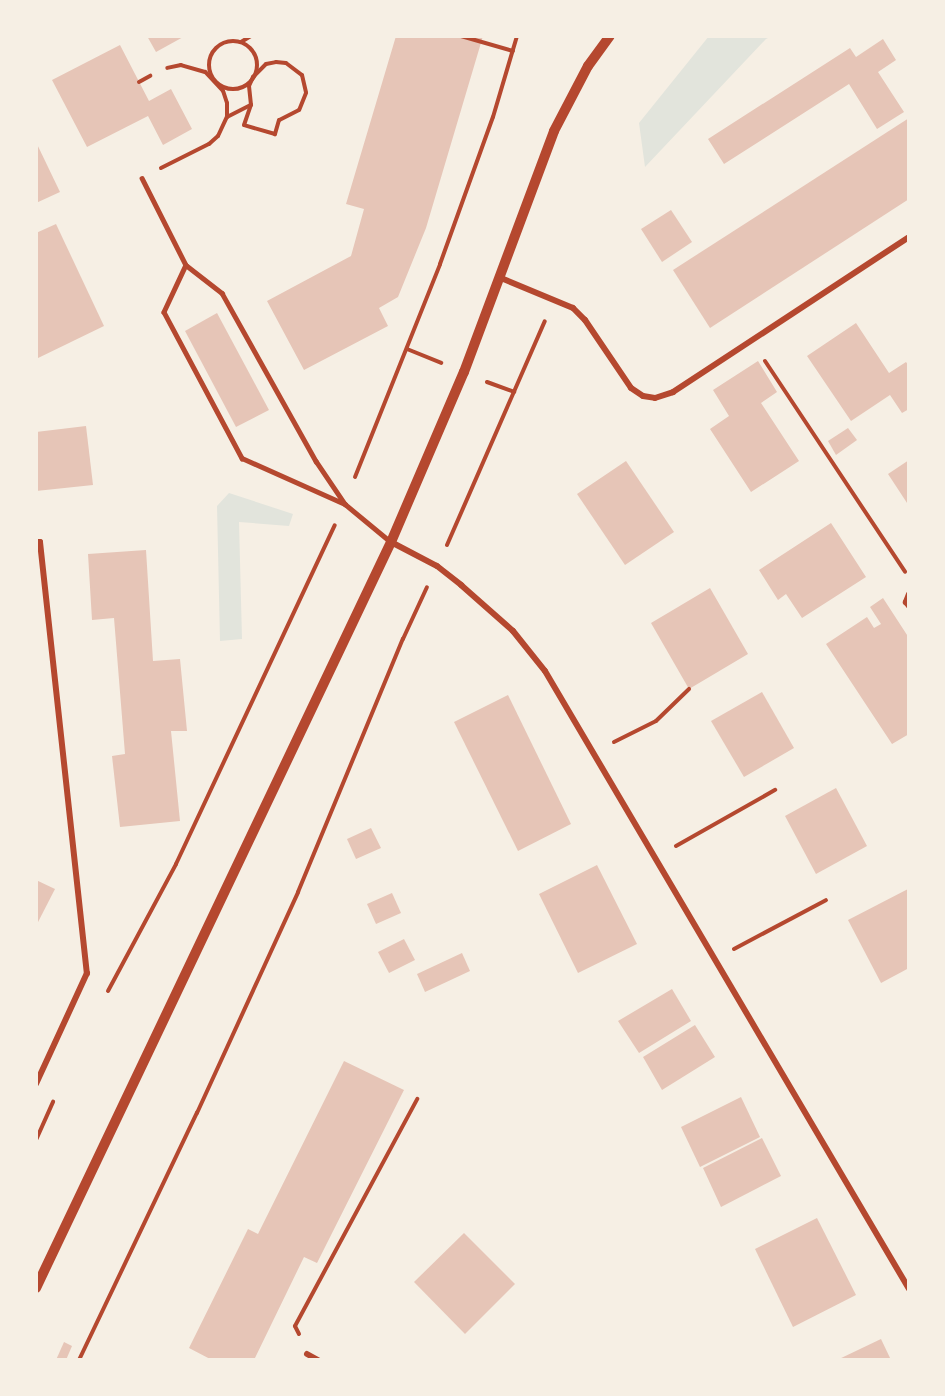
<!DOCTYPE html>
<html>
<head>
<meta charset="utf-8">
<style>
	body { margin:0 }
	#map { position:relative; width:945px; height:1396px; overflow:hidden; background:#f6efe4; font-family:"Nunito Sans",sans-serif }
	div>[style] { position:absolute }
	.green>* { inset:0; background:#e2e4dc }
	.building>* { inset:0; background:#e6c5b7 }
	.path>* { height:4px; margin:-2px; padding:0 2px; transform-origin:2px; border-radius:2px; background:#b5482f }
	.path>.ring { margin:-2px; padding:0; box-sizing:content-box; background:none; border:4px solid #b5482f; border-radius:50% }
	.service>* { height:4.5px; margin:-2.25px; padding:0 2.25px; transform-origin:2.25px; border-radius:2.25px; background:#b5482f }
	.minor>* { height:6px; margin:-3px; padding:0 3px; transform-origin:3px; border-radius:3px; background:#b5482f }
	.tertiary>* { height:10px; margin:-5px; padding:0 5px; transform-origin:5px; border-radius:5px; background:#b5482f }
	span { translate:-50% -50%; white-space:nowrap; text-align:center; line-height:1.15; -webkit-text-stroke:5px #f6efe4; paint-order:stroke }
	.frame { position:absolute; inset:0; border:38px solid #f6efe4; pointer-events:none }
</style>
</head>
<body>
<div id="map">
	<div class="green">
		<i style="clip-path:polygon(709px 36px,772px 36px,766px 39px,645px 167px,639px 123px)"></i>
		<i style="clip-path:polygon(229px 493px,293px 514px,289px 526px,239px 522px,242px 639px,220px 641px,217px 506px)"></i>
	</div>
	<div class="building">
		<i style="clip-path:polygon(147px 36px,185px 36px,156px 52px)"></i>
		<i style="clip-path:polygon(396px 36px,483px 36px,426px 228px,398px 297px,379px 308px,388px 326px,304px 370px,267px 301px,351px 256px,364px 209px,346px 204px)"></i>
		<i style="clip-path:polygon(883px 39px,896px 60px,878px 72px,904px 112px,877px 129px,849px 84px,724px 164px,708px 139px,850px 48px,856px 57px)"></i>
		<i style="clip-path:polygon(120px 45px,149px 101px,171px 89px,192px 129px,163px 145px,148px 116px,87px 147px,52px 80px)"></i>
		<i style="clip-path:polygon(909px 118px,909px 199px,710px 328px,673px 270px)"></i>
		<i style="clip-path:polygon(36px 142px,60px 192px,36px 203px)"></i>
		<i style="clip-path:polygon(671px 210px,692px 242px,662px 262px,641px 229px)"></i>
		<i style="clip-path:polygon(56px 224px,104px 326px,36px 359px,36px 233px)"></i>
		<i style="clip-path:polygon(217px 313px,269px 410px,236px 427px,185px 331px)"></i>
		<i style="clip-path:polygon(856px 323px,889px 373px,906px 362px,909px 366px,909px 409px,902px 413px,890px 395px,851px 421px,807px 356px)"></i>
		<i style="clip-path:polygon(758px 361px,777px 392px,761px 403px,799px 461px,751px 492px,710px 429px,729px 416px,713px 390px)"></i>
		<i style="clip-path:polygon(86px 426px,93px 485px,36px 491px,36px 432px)"></i>
		<i style="clip-path:polygon(848px 428px,857px 440px,836px 455px,828px 441px)"></i>
		<i style="clip-path:polygon(909px 460px,909px 506px,888px 474px)"></i>
		<i style="clip-path:polygon(626px 461px,674px 532px,625px 565px,577px 494px)"></i>
		<i style="clip-path:polygon(831px 523px,866px 577px,802px 618px,786px 594px,778px 600px,759px 570px)"></i>
		<i style="clip-path:polygon(146px 550px,153px 661px,180px 659px,187px 731px,171px 731px,180px 821px,120px 827px,112px 756px,125px 754px,114px 618px,92px 620px,88px 554px)"></i>
		<i style="clip-path:polygon(710px 588px,748px 654px,689px 689px,651px 623px)"></i>
		<i style="clip-path:polygon(883px 598px,909px 638px,909px 734px,892px 744px,826px 644px,867px 617px,874px 628px,881px 624px,870px 607px)"></i>
		<i style="clip-path:polygon(762px 692px,794px 748px,744px 777px,711px 721px)"></i>
		<i style="clip-path:polygon(508px 695px,571px 824px,518px 851px,454px 722px)"></i>
		<i style="clip-path:polygon(836px 788px,867px 846px,816px 874px,785px 816px)"></i>
		<i style="clip-path:polygon(371px 828px,381px 848px,356px 859px,347px 839px)"></i>
		<i style="clip-path:polygon(597px 865px,637px 944px,578px 973px,539px 894px)"></i>
		<i style="clip-path:polygon(36px 880px,55px 889px,36px 926px)"></i>
		<i style="clip-path:polygon(908px 889px,909px 968px,881px 983px,848px 920px)"></i>
		<i style="clip-path:polygon(392px 893px,401px 913px,376px 924px,367px 904px)"></i>
		<i style="clip-path:polygon(404px 939px,415px 960px,389px 973px,378px 952px)"></i>
		<i style="clip-path:polygon(462px 953px,470px 971px,425px 992px,417px 974px)"></i>
		<i style="clip-path:polygon(672px 989px,691px 1021px,639px 1053px,618px 1021px)"></i>
		<i style="clip-path:polygon(695px 1025px,715px 1057px,662px 1090px,643px 1057px)"></i>
		<i style="clip-path:polygon(344px 1061px,404px 1090px,317px 1263px,304px 1257px,254px 1360px,212px 1360px,189px 1348px,248px 1229px,258px 1234px)"></i>
		<i style="clip-path:polygon(741px 1097px,760px 1137px,700px 1167px,681px 1127px)"></i>
		<i style="clip-path:polygon(762px 1138px,781px 1176px,721px 1207px,703px 1168px)"></i>
		<i style="clip-path:polygon(817px 1218px,856px 1295px,793px 1327px,755px 1249px)"></i>
		<i style="clip-path:polygon(464px 1233px,515px 1284px,465px 1334px,414px 1282px)"></i>
		<i style="clip-path:polygon(881px 1339px,891px 1360px,837px 1360px)"></i>
		<i style="clip-path:polygon(64px 1342px,72px 1346px,66px 1360px,56px 1360px)"></i>
	</div>
	<div class="path">
		<i style="left:461px;top:36px;width:54px;rotate:16.1deg"></i>
		<i class="ring" style="left:209px;top:41px;width:44px;height:44px"></i>
		<i style="left:241px;top:42px;width:12px;rotate:-31deg"></i>
		<i style="left:276px;top:62px;width:10px;rotate:6deg"></i>
		<i style="left:286px;top:63px;width:20px;rotate:37deg"></i>
		<i style="left:302px;top:75px;width:18px;rotate:77deg"></i>
		<i style="left:306px;top:93px;width:18px;rotate:112deg"></i>
		<i style="left:299px;top:110px;width:22px;rotate:153deg"></i>
		<i style="left:279px;top:120px;width:15px;rotate:106deg"></i>
		<i style="left:275px;top:134px;width:32px;rotate:-164deg"></i>
		<i style="left:244px;top:125px;width:21px;rotate:-71deg"></i>
		<i style="left:251px;top:105px;width:19px;rotate:-96deg"></i>
		<i style="left:249px;top:86px;width:10px;rotate:-66deg"></i>
		<i style="left:253px;top:77px;width:18px;rotate:-45deg"></i>
		<i style="left:266px;top:64px;width:10px;rotate:-11deg"></i>
		<i style="left:139px;top:82px;width:13px;rotate:-29deg"></i>
		<i style="left:227px;top:117px;width:27px;rotate:-27deg"></i>
		<i style="left:161px;top:168px;width:54px;rotate:-26.6deg"></i>
		<i style="left:209px;top:144px;width:12px;rotate:-42deg"></i>
		<i style="left:218px;top:136px;width:21px;rotate:-65deg"></i>
		<i style="left:227px;top:117px;width:14px;rotate:-90deg"></i>
		<i style="left:227px;top:103px;width:13px;rotate:-108deg"></i>
		<i style="left:223px;top:91px;width:26px;rotate:-133deg"></i>
		<i style="left:205px;top:72px;width:25px;rotate:-164deg"></i>
		<i style="left:181px;top:65px;width:14px;rotate:168deg"></i>
		<i style="left:407px;top:349px;width:37px;rotate:22deg"></i>
		<i style="left:765px;top:361px;width:253px;rotate:56.4deg"></i>
		<i style="left:487px;top:382px;width:29px;rotate:20deg"></i>
		<i style="left:355px;top:477px;width:229px;rotate:-68.2deg"></i>
		<i style="left:440px;top:264px;width:156px;rotate:-70.2deg"></i>
		<i style="left:493px;top:117px;width:84px;rotate:-73.5deg"></i>
		<i style="left:447px;top:545px;width:244px;rotate:-66.4deg"></i>
		<i style="left:614px;top:742px;width:47px;rotate:-26.6deg"></i>
		<i style="left:656px;top:721px;width:46px;rotate:-44.1deg"></i>
		<i style="left:676px;top:846px;width:114px;rotate:-29.5deg"></i>
		<i style="left:734px;top:949px;width:104px;rotate:-28deg"></i>
		<i style="left:108px;top:991px;width:144px;rotate:-61.8deg"></i>
		<i style="left:176px;top:864px;width:374px;rotate:-64.9deg"></i>
		<i style="left:36px;top:1140px;width:42px;rotate:-65.9deg"></i>
		<i style="left:299px;top:1334px;width:9px;rotate:-117deg"></i>
		<i style="left:295px;top:1326px;width:258px;rotate:-61.7deg"></i>
		<i style="left:79px;top:1360px;width:274px;rotate:-64.5deg"></i>
		<i style="left:197px;top:1113px;width:243px;rotate:-65.4deg"></i>
		<i style="left:298px;top:892px;width:274px;rotate:-67.5deg"></i>
		<i style="left:403px;top:639px;width:57px;rotate:-65.2deg"></i>
	</div>
	<div class="service">
		<i style="left:142px;top:178px;width:97px;rotate:63.2deg"></i>
		<i style="left:186px;top:265px;width:46px;rotate:37.9deg"></i>
		<i style="left:222px;top:293px;width:193px;rotate:60.8deg"></i>
		<i style="left:316px;top:461px;width:52px;rotate:56deg"></i>
		<i style="left:345px;top:504px;width:60px;rotate:39.6deg"></i>
		<i style="left:186px;top:265px;width:52px;rotate:115.1deg"></i>
		<i style="left:164px;top:312px;width:166px;rotate:61.9deg"></i>
		<i style="left:242px;top:458px;width:113px;rotate:24.1deg"></i>
	</div>
	<div class="minor">
		<i style="left:501px;top:278px;width:78px;rotate:22.6deg"></i>
		<i style="left:573px;top:308px;width:17px;rotate:45deg"></i>
		<i style="left:585px;top:320px;width:82px;rotate:55.9deg"></i>
		<i style="left:631px;top:388px;width:14px;rotate:34deg"></i>
		<i style="left:643px;top:396px;width:12px;rotate:9deg"></i>
		<i style="left:655px;top:398px;width:19px;rotate:-18deg"></i>
		<i style="left:673px;top:392px;width:282px;rotate:-33.3deg"></i>
		<i style="left:36px;top:542px;width:4px"></i>
		<i style="left:40px;top:542px;width:434px;rotate:83.8deg"></i>
		<i style="left:87px;top:973px;width:122px;rotate:114.7deg"></i>
		<i style="left:391px;top:542px;width:52px;rotate:27.6deg"></i>
		<i style="left:437px;top:566px;width:31px;rotate:38deg"></i>
		<i style="left:461px;top:585px;width:69px;rotate:41.5deg"></i>
		<i style="left:513px;top:631px;width:51px;rotate:51.3deg"></i>
		<i style="left:545px;top:671px;width:717px;rotate:59.5deg"></i>
		<i style="left:909px;top:594px;width:9px;rotate:111deg"></i>
		<i style="left:906px;top:602px;width:5px;rotate:53deg"></i>
		<i style="left:307px;top:1354px;width:13px;rotate:29deg"></i>
	</div>
	<div class="tertiary">
		<i style="left:36px;top:1288px;width:826px;rotate:-64.55deg"></i>
		<i style="left:391px;top:542px;width:185px;rotate:-66.8deg"></i>
		<i style="left:464px;top:372px;width:257px;rotate:-69.5deg"></i>
		<i style="left:554px;top:131px;width:73px;rotate:-62.4deg"></i>
		<i style="left:588px;top:66px;width:37px;rotate:-54deg"></i>
	</div>
	<div class="frame"></div>
</div>
</body>
</html>
